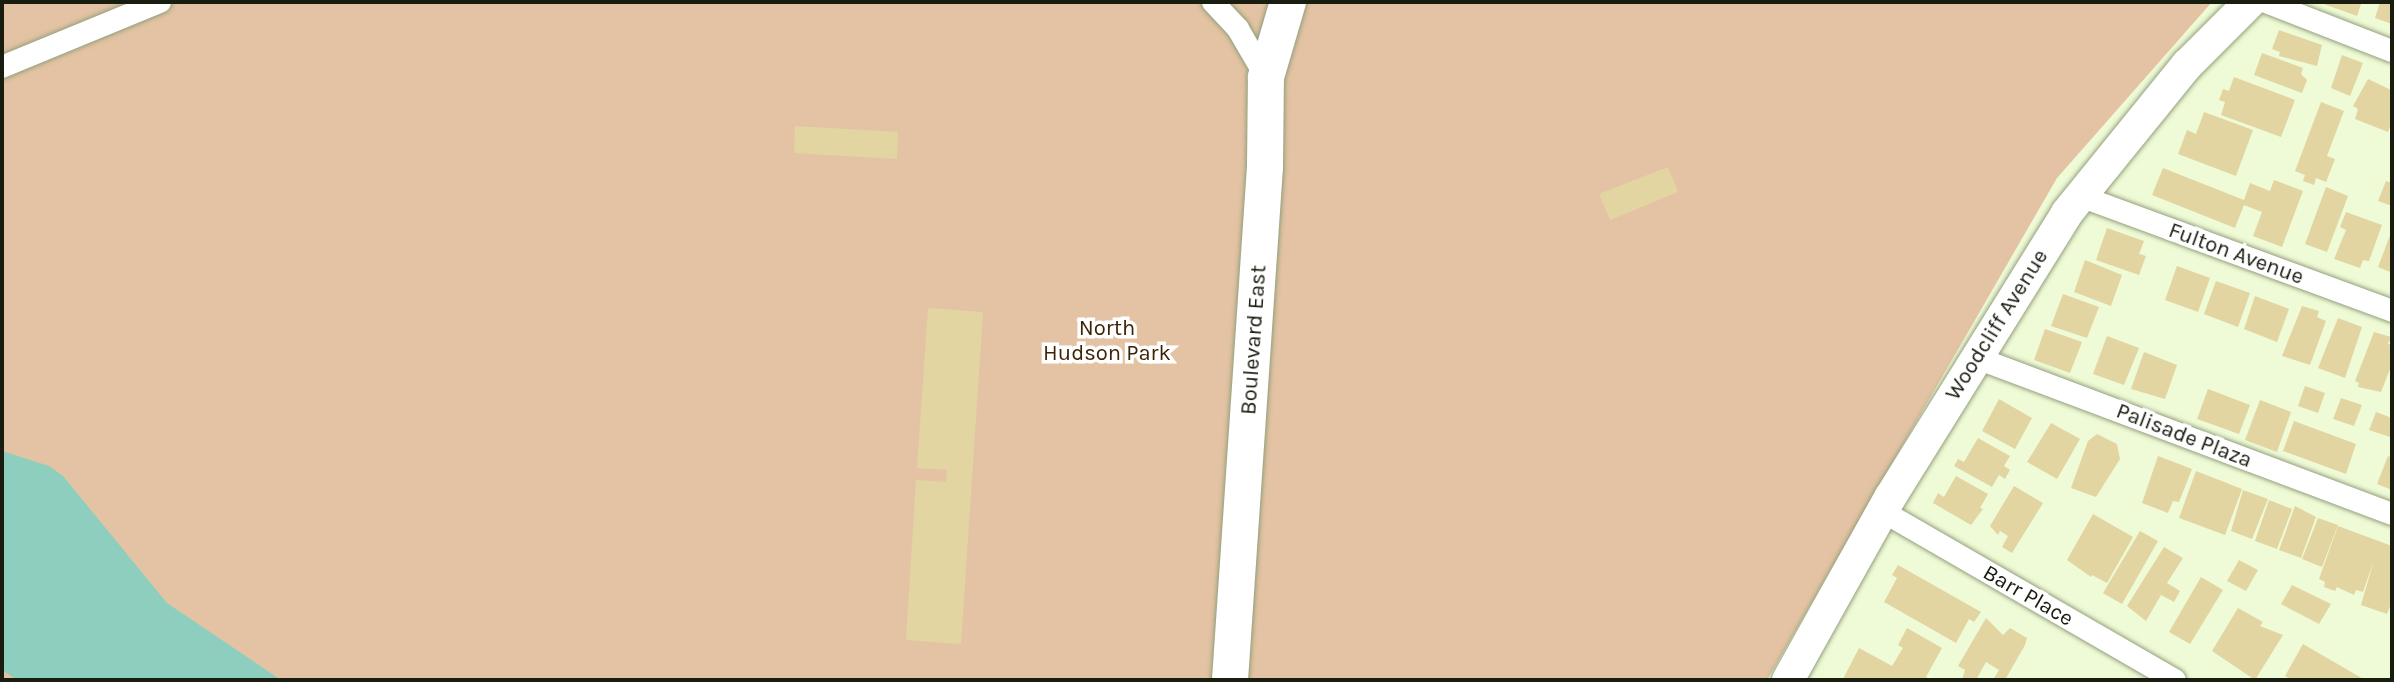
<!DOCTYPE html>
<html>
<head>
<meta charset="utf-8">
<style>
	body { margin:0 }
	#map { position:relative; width:2394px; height:682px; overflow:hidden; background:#eefbd6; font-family:Karla,sans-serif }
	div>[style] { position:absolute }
	.green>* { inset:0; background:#e3c3a3 }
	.water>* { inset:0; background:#8ecebe }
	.building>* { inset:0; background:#e3d5a1 }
	.roads { filter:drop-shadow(0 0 2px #949f7d) drop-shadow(0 0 2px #949f7d) }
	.street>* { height:22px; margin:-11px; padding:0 11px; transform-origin:11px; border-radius:11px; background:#fff }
	.secondary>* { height:32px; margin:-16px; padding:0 16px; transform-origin:16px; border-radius:16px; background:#fff }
	.primary>* { height:36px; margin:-18px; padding:0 18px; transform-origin:18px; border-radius:18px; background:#fff }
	span { translate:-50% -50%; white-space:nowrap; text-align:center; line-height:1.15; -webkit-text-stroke:7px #fff; paint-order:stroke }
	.street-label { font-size:22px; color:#191d10 }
	.park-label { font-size:22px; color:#3d2303 }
	.frame { position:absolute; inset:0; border:4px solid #191d10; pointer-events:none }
</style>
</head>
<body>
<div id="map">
	<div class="green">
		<i style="clip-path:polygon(2px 2px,2212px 2px,2057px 178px,1767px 680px,2px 680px)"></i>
	</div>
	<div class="water">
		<i style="clip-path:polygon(2px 451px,49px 466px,63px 476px,167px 603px,281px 680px,17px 680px,2px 670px)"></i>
	</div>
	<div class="building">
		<i style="clip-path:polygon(2318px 2px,2359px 2px,2361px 4px,2357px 16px)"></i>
		<i style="clip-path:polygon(2380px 2px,2392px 2px,2392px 24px,2375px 18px)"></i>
		<i style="clip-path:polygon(2279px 30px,2322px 45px,2317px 66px,2279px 56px,2280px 52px,2272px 49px)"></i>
		<i style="clip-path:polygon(2262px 53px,2303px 68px,2301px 74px,2307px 80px,2302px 93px,2254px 75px)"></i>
		<i style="clip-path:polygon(2342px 55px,2363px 63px,2350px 96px,2331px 88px)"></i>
		<i style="clip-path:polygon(2234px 77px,2295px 100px,2281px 137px,2221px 115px,2225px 102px,2219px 100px,2223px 89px,2229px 91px)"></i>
		<i style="clip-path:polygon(2368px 79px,2391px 90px,2392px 121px,2388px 132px,2355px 119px,2358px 109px,2353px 106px)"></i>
		<i style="clip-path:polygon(2321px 102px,2344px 111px,2327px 156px,2335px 159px,2326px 182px,2316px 178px,2314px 185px,2303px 181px,2305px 175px,2295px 171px)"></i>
		<i style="clip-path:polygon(2204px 112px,2253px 130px,2236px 176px,2178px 154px,2187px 130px,2196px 134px)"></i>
		<i style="clip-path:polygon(795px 126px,898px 132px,897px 159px,794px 153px)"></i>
		<i style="clip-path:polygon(1668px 167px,1678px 192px,1610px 220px,1599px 194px)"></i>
		<i style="clip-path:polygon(2163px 168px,2244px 200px,2250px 183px,2270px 191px,2274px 180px,2303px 191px,2282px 247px,2253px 236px,2262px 212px,2244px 205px,2235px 228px,2152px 195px)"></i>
		<i style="clip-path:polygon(2386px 181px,2392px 183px,2392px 206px,2378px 201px)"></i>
		<i style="clip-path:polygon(2326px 187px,2348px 196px,2327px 252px,2305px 244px)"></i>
		<i style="clip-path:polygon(2346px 212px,2382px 225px,2369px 261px,2363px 260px,2360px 268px,2334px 259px,2346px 230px,2340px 227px)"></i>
		<i style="clip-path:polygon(2107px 228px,2144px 241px,2139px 254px,2146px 256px,2139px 275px,2096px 260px)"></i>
		<i style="clip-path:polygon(2392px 230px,2392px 271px,2390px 272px,2378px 267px)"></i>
		<i style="clip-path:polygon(2085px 260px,2122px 275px,2111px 306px,2074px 292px)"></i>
		<i style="clip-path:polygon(2177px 266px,2210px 278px,2198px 312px,2165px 300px)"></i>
		<i style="clip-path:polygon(2216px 281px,2250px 293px,2238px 327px,2204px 314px)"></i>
		<i style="clip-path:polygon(2063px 294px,2099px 307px,2087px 338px,2051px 326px)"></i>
		<i style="clip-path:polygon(2255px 296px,2289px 309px,2277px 342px,2244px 329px)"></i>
		<i style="clip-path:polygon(2302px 306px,2319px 311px,2317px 317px,2326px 321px,2310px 365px,2282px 356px)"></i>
		<i style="clip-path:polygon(928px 308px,983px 312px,961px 644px,906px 640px,916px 480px,946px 482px,947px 470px,917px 468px)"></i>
		<i style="clip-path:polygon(2338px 318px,2362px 327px,2345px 378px,2318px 368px)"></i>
		<i style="clip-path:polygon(2045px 329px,2082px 342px,2070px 373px,2034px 360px)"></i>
		<i style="clip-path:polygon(2374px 332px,2391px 337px,2388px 344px,2392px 345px,2392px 364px,2381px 392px,2358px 387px,2359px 383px,2355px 381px)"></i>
		<i style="clip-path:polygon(2107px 336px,2139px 348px,2124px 385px,2093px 374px)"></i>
		<i style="clip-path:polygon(2144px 352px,2177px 365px,2165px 399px,2131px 389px)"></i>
		<i style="clip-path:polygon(2305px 386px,2325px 393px,2318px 413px,2298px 406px)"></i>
		<i style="clip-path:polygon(2208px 389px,2250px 405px,2239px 434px,2197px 419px)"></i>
		<i style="clip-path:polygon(2341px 398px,2362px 405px,2354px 426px,2333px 419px)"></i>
		<i style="clip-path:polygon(1999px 399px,2032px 418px,2015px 449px,1982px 431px)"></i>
		<i style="clip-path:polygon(2260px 400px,2291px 412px,2277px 452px,2245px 440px)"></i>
		<i style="clip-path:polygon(2376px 412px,2392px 418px,2390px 437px,2369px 430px)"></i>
		<i style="clip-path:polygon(2294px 421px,2356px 444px,2346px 474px,2283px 451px)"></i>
		<i style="clip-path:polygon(2051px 423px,2080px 439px,2057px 479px,2027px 462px)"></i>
		<i style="clip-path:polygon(2097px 434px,2117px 444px,2120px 459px,2096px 497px,2071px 488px,2088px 441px)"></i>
		<i style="clip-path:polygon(1978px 438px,2010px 456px,2004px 466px,2010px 470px,2005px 479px,1999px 475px,1992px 487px,1954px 466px,1958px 459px,1964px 462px)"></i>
		<i style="clip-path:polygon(2158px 456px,2192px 469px,2179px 502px,2173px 501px,2168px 513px,2142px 503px)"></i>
		<i style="clip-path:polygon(2388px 456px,2392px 458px,2392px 490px,2377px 484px)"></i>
		<i style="clip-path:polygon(2196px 471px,2242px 489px,2225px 535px,2179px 518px)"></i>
		<i style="clip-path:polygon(1956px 476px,1988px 494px,1980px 508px,1983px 509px,1971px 525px,1933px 503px,1938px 493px,1944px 497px)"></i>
		<i style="clip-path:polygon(2014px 486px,2043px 503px,2012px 553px,2002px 547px,2008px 536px,2000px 531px,1998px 535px,1990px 526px)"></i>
		<i style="clip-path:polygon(2243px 490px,2268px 499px,2252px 539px,2231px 531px)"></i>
		<i style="clip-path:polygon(2269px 500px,2292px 509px,2277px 549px,2255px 541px)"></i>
		<i style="clip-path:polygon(2295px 506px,2316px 517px,2301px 558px,2279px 550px)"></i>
		<i style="clip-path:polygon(2093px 514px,2133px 537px,2107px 583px,2092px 575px,2091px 577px,2067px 560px)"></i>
		<i style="clip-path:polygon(2318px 518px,2338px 525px,2322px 567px,2302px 559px)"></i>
		<i style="clip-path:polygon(2338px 526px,2392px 546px,2392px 601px,2387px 614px,2361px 605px,2374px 560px,2363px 592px,2356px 590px,2354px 595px,2337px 587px,2335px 591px,2324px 587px,2325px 582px,2319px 579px)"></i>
		<i style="clip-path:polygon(2140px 531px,2158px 541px,2122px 604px,2103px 593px)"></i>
		<i style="clip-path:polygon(2164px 547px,2183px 558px,2167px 583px,2180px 591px,2174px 602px,2161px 595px,2146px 621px,2127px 606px)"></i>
		<i style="clip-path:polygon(2239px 560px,2258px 570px,2246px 591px,2227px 581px)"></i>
		<i style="clip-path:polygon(1898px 565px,1981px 612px,1974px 622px,1969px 619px,1956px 643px,1884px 602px,1897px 578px,1892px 575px)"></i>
		<i style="clip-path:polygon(2201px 577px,2223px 590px,2190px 644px,2169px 632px)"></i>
		<i style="clip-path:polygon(2292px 585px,2331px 604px,2319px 624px,2281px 604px)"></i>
		<i style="clip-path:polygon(2238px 608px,2263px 622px,2260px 626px,2283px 635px,2255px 680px,2212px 651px)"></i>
		<i style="clip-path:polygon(1986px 618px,2003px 635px,2010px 628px,2027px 638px,2025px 645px,2005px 680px,1993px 680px,1999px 670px,1986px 662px,1976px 680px,1962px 680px,1965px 670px,1958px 666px)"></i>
		<i style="clip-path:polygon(1907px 628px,1942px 648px,1926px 677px,1931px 680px,1843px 679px,1859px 648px,1892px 666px,1903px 648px,1898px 645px)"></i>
		<i style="clip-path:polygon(2303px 644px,2365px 680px,2292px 680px,2285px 676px)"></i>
	</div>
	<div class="roads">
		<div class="street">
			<i style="left:1213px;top:2px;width:37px;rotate:47deg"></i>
			<i style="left:1238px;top:29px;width:56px;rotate:59.7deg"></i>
			<i style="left:2266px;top:2px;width:135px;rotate:21.3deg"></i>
			<i style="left:2px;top:67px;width:171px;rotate:-22.4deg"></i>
			<i style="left:2080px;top:196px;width:333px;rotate:20.2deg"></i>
			<i style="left:1977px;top:358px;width:443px;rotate:20.6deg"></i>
			<i style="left:1882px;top:511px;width:338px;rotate:30deg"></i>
		</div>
		<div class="secondary">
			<i style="left:1788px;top:680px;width:211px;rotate:-60.8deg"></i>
			<i style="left:1891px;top:496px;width:333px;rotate:-58.1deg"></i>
			<i style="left:2067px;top:213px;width:191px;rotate:-51deg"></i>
			<i style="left:2187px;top:65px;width:89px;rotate:-45deg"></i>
		</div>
		<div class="primary">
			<i style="left:1230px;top:680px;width:514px;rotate:-86.1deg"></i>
			<i style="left:1265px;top:167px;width:90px;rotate:-89.4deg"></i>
			<i style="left:1266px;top:77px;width:78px;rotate:-73.7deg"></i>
		</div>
	</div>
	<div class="street-label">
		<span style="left:2236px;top:254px;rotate:20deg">Fulton Avenue</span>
		<span style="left:1997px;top:325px;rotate:-58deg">Woodcliff Avenue</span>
		<span style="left:1254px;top:340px;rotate:-86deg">Boulevard East</span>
		<span style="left:2184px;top:436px;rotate:21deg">Palisade Plaza</span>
		<span style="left:2028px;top:596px;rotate:30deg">Barr Place</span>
	</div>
	<div class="park-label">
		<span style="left:1107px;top:341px">North<br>Hudson Park</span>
	</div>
	<div class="frame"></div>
</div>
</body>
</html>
